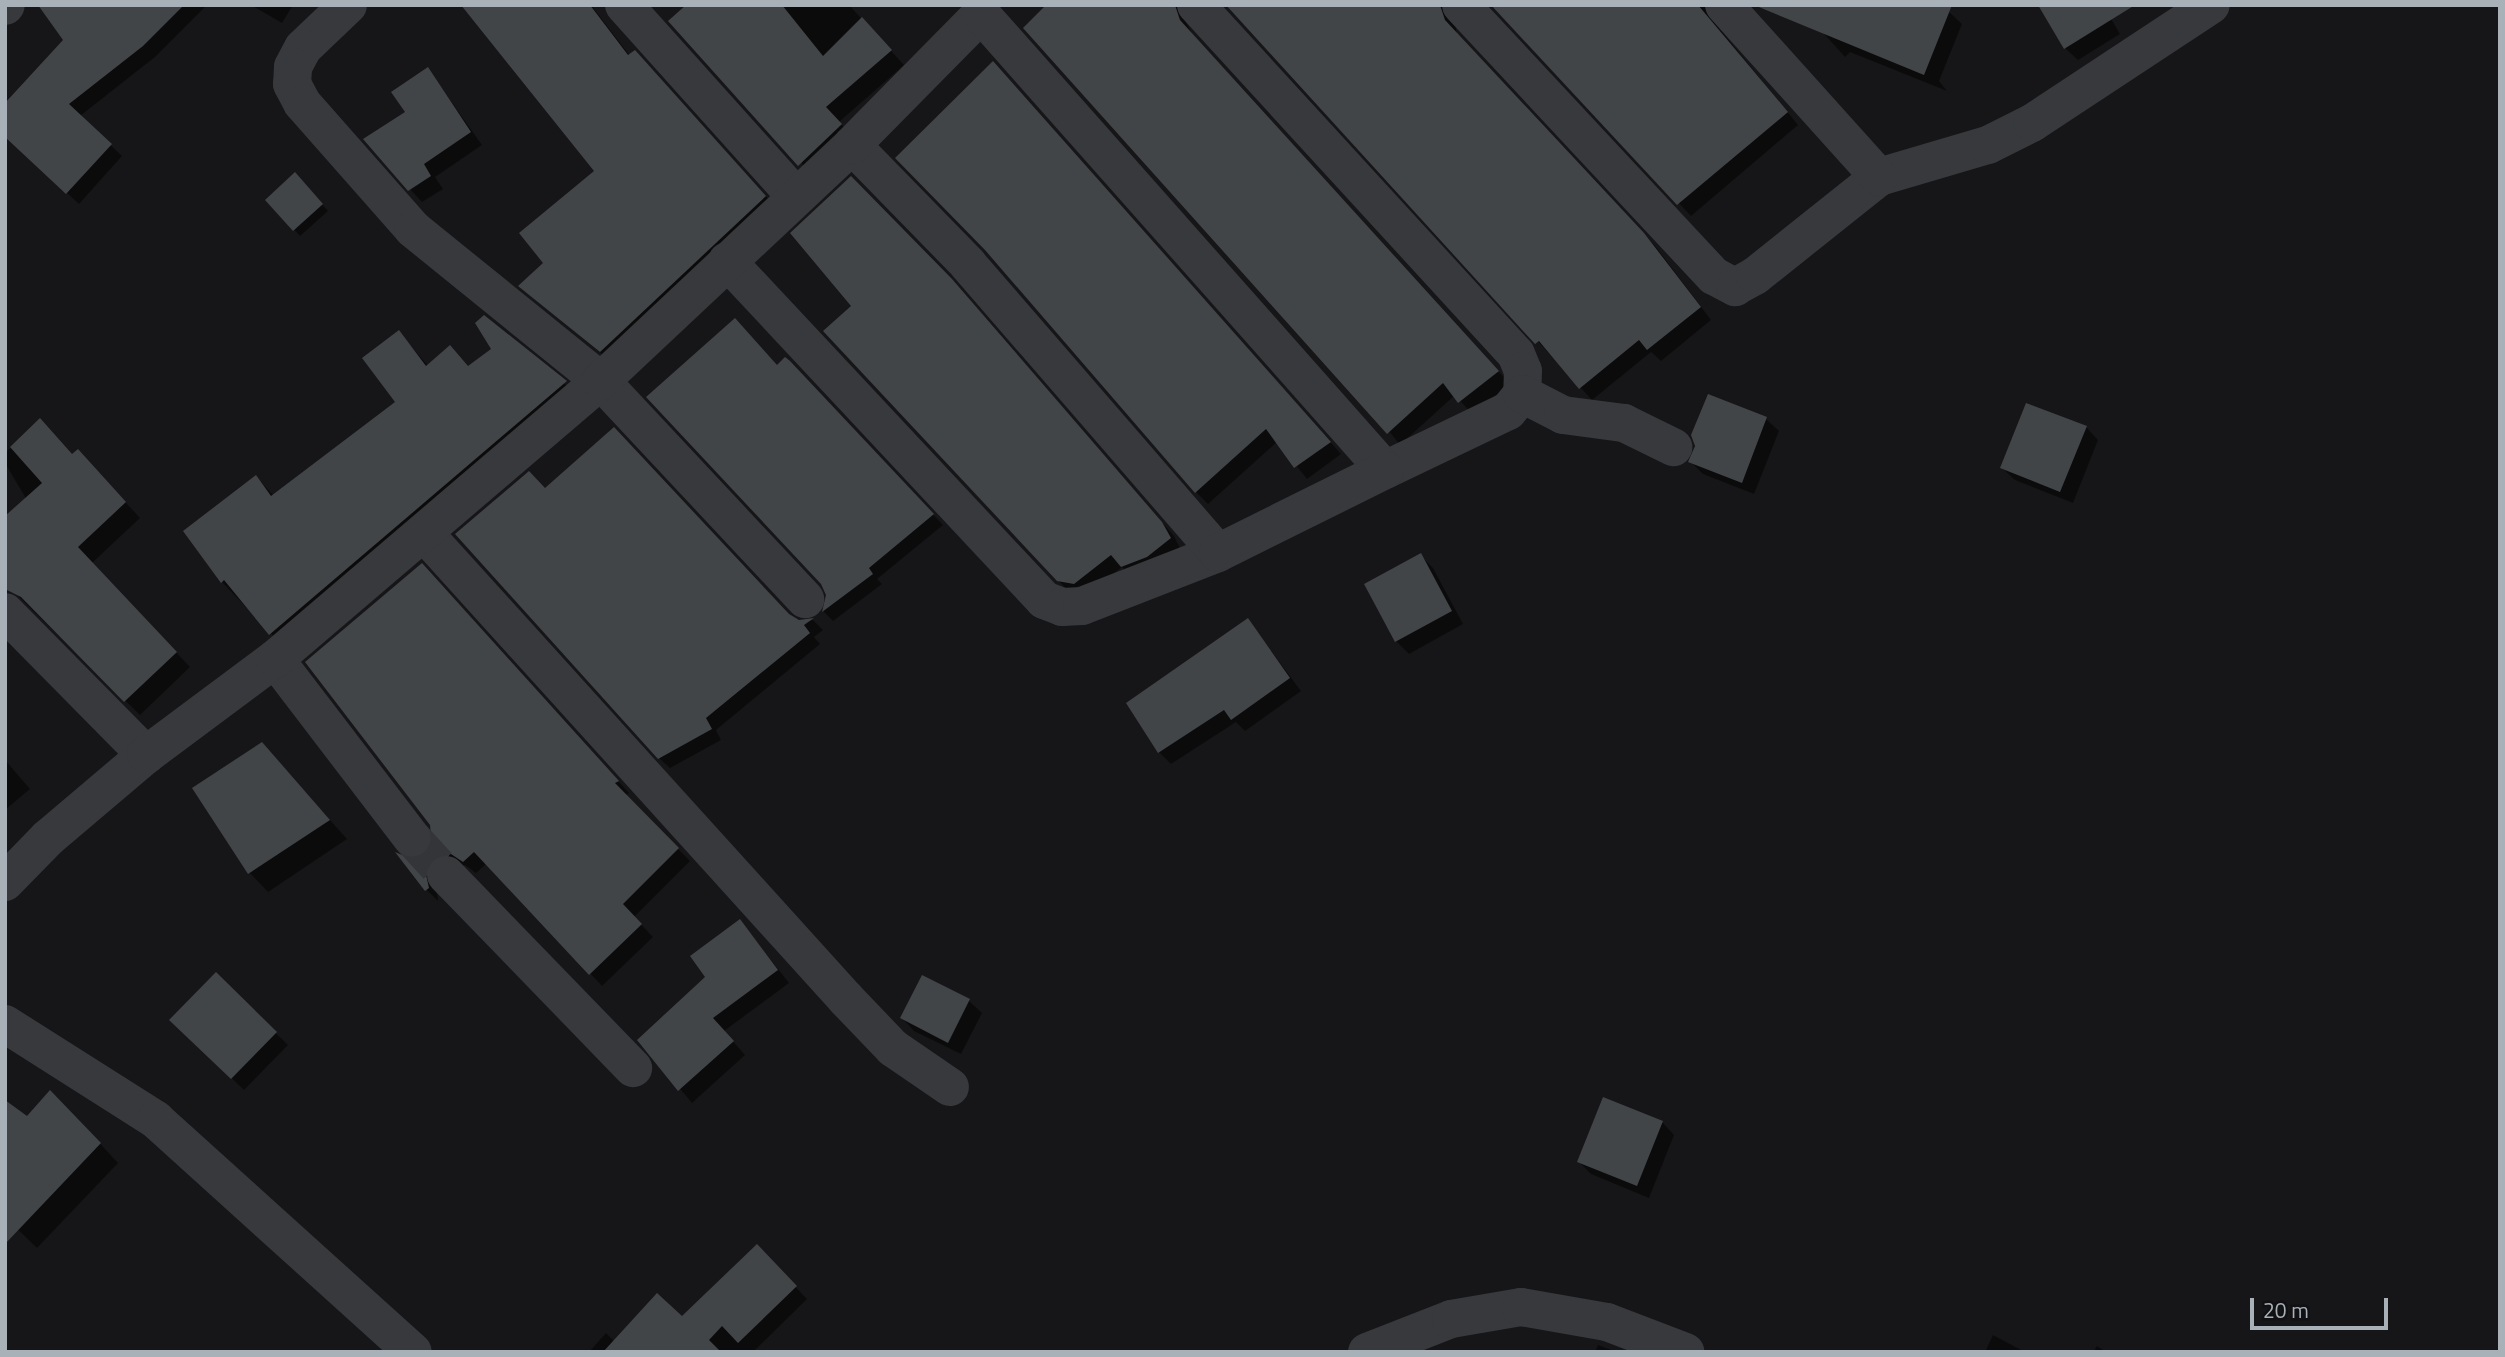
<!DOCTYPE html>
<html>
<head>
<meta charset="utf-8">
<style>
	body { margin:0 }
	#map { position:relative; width:2505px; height:1357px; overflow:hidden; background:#161618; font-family:"Titillium Web",sans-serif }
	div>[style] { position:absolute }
	.shadow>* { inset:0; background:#0007 }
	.building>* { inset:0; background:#424548 }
	.minor-tunnel>* { height:38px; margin-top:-19px; transform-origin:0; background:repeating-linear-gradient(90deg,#333538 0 38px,transparent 0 57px) }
	.minor>* { height:38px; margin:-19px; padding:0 19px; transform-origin:19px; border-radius:19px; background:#37393d }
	span { translate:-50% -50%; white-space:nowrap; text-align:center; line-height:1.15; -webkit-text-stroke:5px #111113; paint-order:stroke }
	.frame { position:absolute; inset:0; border:7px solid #a8b0b8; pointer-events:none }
	.scale { position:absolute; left:2250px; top:1298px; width:138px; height:32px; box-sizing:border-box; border:4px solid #a8b0b8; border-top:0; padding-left:9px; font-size:21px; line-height:24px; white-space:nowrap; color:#a8b0b8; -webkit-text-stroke:5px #111113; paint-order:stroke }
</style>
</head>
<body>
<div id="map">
	<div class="shadow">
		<i style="clip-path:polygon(40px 5px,207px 5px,155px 57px,80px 116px,122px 156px,79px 204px,5px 136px,66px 40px)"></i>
		<i style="clip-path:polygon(251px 5px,293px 5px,282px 23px)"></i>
		<i style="clip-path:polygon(488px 5px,591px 5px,630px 56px,649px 66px,779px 211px,615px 365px,520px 286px,546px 264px,596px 172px)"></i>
		<i style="clip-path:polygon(689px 5px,849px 5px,904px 65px,839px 122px,854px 139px,813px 179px)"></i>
		<i style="clip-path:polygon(1049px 5px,1191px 5px,1186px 22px,1192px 34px,1510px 384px,1472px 414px,1455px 395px,1400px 445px)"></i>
		<i style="clip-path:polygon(1228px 5px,1458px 5px,1452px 11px,1457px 34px,1656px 247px,1711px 320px,1661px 361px,1651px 352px,1592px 400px)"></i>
		<i style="clip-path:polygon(1494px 5px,1720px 5px,1714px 22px,1798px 125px,1691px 216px)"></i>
		<i style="clip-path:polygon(1798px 5px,1949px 12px,1962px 24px,1939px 81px,1947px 91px,1850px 52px,1845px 57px)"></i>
		<i style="clip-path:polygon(2103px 5px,2120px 34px,2078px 60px,2065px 48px)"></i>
		<i style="clip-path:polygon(428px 69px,482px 145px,435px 177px,443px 189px,422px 202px,410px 189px,407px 112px)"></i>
		<i style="clip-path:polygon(1005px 75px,1341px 454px,1307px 479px,1277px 442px,1208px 504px,1196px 492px)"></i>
		<i style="clip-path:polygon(301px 180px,328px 211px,300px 236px,267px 200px)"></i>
		<i style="clip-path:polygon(963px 293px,1174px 536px,1181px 550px,1134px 578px,1122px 567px,1086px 595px,1070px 593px,1058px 580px)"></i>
		<i style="clip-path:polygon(485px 317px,580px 397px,285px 648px,222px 582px,256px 477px,274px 496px,397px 403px,399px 332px,428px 366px,469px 368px,493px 349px)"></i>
		<i style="clip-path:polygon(777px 367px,800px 373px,943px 525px,877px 579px,882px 584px,833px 621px,824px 612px,828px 595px)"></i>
		<i style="clip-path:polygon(1709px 396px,1766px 419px,1779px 431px,1754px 494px,1703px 474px,1690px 461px)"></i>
		<i style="clip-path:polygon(40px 421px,73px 456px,92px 466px,140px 518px,92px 563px,190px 667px,140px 715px,5px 583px,34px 512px,5px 463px,5px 453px)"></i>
		<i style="clip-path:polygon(2086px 427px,2098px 440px,2073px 503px,2015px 480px,2002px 468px)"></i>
		<i style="clip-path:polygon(545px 490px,799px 622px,813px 620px,823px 630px,814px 637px,820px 644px,716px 730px,721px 740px,670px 768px,659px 758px)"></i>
		<i style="clip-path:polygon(1420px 555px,1433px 568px,1463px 624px,1409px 654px,1396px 641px)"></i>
		<i style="clip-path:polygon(433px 577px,629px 793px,625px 796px,690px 861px,634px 917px,653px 937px,602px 986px,487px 863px,476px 873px,465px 865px,443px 871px,436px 883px,438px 901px,426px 889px,414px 862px,427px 856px,434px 846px)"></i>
		<i style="clip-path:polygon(1248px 620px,1301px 691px,1245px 731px,1236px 722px,1171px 764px,1159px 752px)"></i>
		<i style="clip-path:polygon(262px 744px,347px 839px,268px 892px,250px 873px,194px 789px)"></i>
		<i style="clip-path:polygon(5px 760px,30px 789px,5px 810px)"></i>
		<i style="clip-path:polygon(740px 921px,789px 983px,724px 1031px,745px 1055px,692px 1103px,639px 1040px,707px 977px)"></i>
		<i style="clip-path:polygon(216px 975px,288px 1045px,244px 1090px,172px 1020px)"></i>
		<i style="clip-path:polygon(923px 977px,969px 1001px,982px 1013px,961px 1054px,914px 1031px,902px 1018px)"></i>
		<i style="clip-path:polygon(69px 1110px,118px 1163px,37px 1248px,5px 1217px,27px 1119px)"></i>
		<i style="clip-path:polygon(1662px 1122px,1674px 1135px,1649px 1198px,1591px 1174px,1579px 1162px)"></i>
		<i style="clip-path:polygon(757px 1247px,807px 1299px,753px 1352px,589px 1352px,606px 1333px,615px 1342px,682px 1319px)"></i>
		<i style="clip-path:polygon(1993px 1335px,2025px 1352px,1985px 1352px)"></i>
		<i style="clip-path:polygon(1598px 1345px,1617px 1352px,1595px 1352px)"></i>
		<i style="clip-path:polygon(2097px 1346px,2106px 1352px,2093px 1352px)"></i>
	</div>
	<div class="building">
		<i style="clip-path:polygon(38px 5px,184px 5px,143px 46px,69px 104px,112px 144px,66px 194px,5px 137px,5px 103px,63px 40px)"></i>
		<i style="clip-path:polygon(461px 5px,590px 5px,628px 55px,635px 50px,766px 196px,600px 352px,518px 286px,543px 263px,519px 233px,594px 171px)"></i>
		<i style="clip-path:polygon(686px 5px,782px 5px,823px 56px,862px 17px,892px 50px,826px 107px,842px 124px,798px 166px,668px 21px)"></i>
		<i style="clip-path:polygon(1046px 5px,1175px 5px,1180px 20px,1499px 371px,1458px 403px,1443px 383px,1387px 434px,1023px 28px)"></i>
		<i style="clip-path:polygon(1226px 5px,1440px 5px,1445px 20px,1644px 233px,1701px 307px,1647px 350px,1639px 340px,1579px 389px,1539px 341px,1535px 344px)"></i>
		<i style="clip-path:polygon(1491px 5px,1698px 5px,1788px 112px,1677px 205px)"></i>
		<i style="clip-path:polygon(1754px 5px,1952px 5px,1924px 75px)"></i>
		<i style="clip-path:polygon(2038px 5px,2135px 5px,2064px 49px)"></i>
		<i style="clip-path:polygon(993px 61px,1331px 442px,1294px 468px,1266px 429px,1195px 493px,985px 250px,895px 158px)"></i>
		<i style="clip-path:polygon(428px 67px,471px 132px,424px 164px,431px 176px,408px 191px,363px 139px,405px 112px,391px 92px)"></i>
		<i style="clip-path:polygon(295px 172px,323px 204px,293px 231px,265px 200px)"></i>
		<i style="clip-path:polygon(851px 176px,952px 279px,1162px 522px,1171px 538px,1147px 557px,1121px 567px,1111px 555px,1074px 584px,1057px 581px,823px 331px,851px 306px,790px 233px)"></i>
		<i style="clip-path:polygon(484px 315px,567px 381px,269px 635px,224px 580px,221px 583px,183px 531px,256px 475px,271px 496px,395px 402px,362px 358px,399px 330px,426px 366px,450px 345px,468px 366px,491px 349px,475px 323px)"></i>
		<i style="clip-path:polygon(735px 318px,777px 365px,785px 357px,790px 361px,934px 514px,869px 568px,873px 574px,822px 612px,826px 595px,821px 584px,646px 397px)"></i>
		<i style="clip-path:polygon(1708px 394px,1767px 417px,1742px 483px,1688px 462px,1695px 446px,1691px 435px)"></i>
		<i style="clip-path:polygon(2026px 403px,2087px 426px,2060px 492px,2000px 468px)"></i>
		<i style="clip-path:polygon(40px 418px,72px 454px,78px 449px,126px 502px,78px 547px,177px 652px,124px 702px,21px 597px,5px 589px,5px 516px,42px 483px,10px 447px)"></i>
		<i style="clip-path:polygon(614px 427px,789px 614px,799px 620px,814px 618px,804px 625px,810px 633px,706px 718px,712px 729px,658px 759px,455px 534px,529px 471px,545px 488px)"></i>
		<i style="clip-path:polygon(1421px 553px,1452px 611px,1395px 642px,1364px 584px)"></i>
		<i style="clip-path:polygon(422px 563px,619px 781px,615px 783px,679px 848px,623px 904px,642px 924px,589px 975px,474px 852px,463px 862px,451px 854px,431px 859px,425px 870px,429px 888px,425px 891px,395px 852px,414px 860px,426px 855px,432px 846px,430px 825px,305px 662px)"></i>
		<i style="clip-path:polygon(1248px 618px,1290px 678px,1231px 720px,1224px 710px,1158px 753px,1126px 703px)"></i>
		<i style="clip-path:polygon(262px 742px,330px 820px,248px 874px,192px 788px)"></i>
		<i style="clip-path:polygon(740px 919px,778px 970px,713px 1018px,734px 1041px,678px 1091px,637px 1040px,705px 977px,690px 956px)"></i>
		<i style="clip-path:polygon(216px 972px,277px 1032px,231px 1079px,169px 1020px)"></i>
		<i style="clip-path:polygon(922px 975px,970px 999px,948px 1043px,900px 1018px)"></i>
		<i style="clip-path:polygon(50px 1090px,101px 1143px,5px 1244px,5px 1100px,27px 1116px)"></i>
		<i style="clip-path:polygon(1603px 1097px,1663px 1121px,1637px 1186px,1577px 1162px)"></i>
		<i style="clip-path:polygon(757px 1244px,797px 1286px,738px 1343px,722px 1326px,709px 1340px,721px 1352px,603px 1352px,657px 1293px,682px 1316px)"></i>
	</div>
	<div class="minor-tunnel">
		<i style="left:412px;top:838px;width:50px;rotate:47.4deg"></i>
	</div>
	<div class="minor">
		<i style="left:348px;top:5px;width:62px;rotate:136.3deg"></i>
		<i style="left:303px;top:48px;width:21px;rotate:118deg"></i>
		<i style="left:293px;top:67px;width:17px;rotate:93deg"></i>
		<i style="left:292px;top:84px;width:21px;rotate:62deg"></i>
		<i style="left:302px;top:103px;width:168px;rotate:48.6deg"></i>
		<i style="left:413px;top:229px;width:242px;rotate:39deg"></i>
		<i style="left:601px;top:381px;width:299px;rotate:46.9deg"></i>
		<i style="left:624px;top:5px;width:258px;rotate:48.1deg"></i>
		<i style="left:1196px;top:5px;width:473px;rotate:47.5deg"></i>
		<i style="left:1516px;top:354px;width:18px;rotate:68deg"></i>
		<i style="left:1523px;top:371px;width:23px;rotate:92deg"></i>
		<i style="left:1522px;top:394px;width:22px;rotate:129deg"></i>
		<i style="left:1508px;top:411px;width:136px;rotate:154.4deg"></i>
		<i style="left:1461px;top:5px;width:371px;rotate:47deg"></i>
		<i style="left:1714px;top:276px;width:24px;rotate:28deg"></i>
		<i style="left:1735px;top:287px;width:23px;rotate:-29deg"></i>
		<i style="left:1755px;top:276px;width:159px;rotate:-38.6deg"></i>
		<i style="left:1879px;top:177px;width:114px;rotate:-16.4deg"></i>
		<i style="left:1988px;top:145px;width:49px;rotate:-26.6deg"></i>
		<i style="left:2032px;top:123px;width:214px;rotate:-33.4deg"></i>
		<i style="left:1724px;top:5px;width:232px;rotate:48deg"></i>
		<i style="left:5px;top:6px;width:1px;rotate:-45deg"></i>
		<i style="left:727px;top:261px;width:464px;rotate:46.9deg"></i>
		<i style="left:1044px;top:600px;width:19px;rotate:21deg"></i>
		<i style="left:1062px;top:607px;width:20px;rotate:-3deg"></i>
		<i style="left:1082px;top:606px;width:146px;rotate:-21.3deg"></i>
		<i style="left:1218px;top:553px;width:382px;rotate:-130.9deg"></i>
		<i style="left:968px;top:264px;width:166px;rotate:-134.3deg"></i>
		<i style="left:1522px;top:394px;width:46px;rotate:27.1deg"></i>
		<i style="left:1563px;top:415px;width:62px;rotate:7.5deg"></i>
		<i style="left:1624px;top:423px;width:55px;rotate:26.1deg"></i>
		<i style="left:425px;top:534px;width:627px;rotate:47.84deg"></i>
		<i style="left:846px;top:999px;width:68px;rotate:46.2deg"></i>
		<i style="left:893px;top:1048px;width:69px;rotate:34.4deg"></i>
		<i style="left:5px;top:612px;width:201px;rotate:45.4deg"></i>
		<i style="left:275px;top:659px;width:225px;rotate:52.6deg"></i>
		<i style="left:446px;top:875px;width:269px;rotate:45.9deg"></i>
		<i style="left:5px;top:882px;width:62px;rotate:-45.7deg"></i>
		<i style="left:48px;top:838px;width:128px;rotate:-40.3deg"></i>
		<i style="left:146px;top:755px;width:161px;rotate:-36.7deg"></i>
		<i style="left:275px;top:659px;width:428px;rotate:-40.5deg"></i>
		<i style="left:601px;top:381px;width:345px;rotate:-43.2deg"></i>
		<i style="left:852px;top:145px;width:184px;rotate:-45.4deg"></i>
		<i style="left:981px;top:14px;width:609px;rotate:48.46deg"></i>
		<i style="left:1385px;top:470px;width:186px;rotate:153.6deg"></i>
		<i style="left:5px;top:1024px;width:179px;rotate:32.4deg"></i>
		<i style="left:156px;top:1120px;width:346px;rotate:42.1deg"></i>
		<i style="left:1367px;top:1352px;width:90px;rotate:-21.4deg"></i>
		<i style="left:1451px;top:1319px;width:71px;rotate:-9.7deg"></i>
		<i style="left:1521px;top:1307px;width:87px;rotate:9.9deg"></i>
		<i style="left:1607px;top:1322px;width:84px;rotate:21deg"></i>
	</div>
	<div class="frame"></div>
	<div class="scale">20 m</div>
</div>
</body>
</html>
